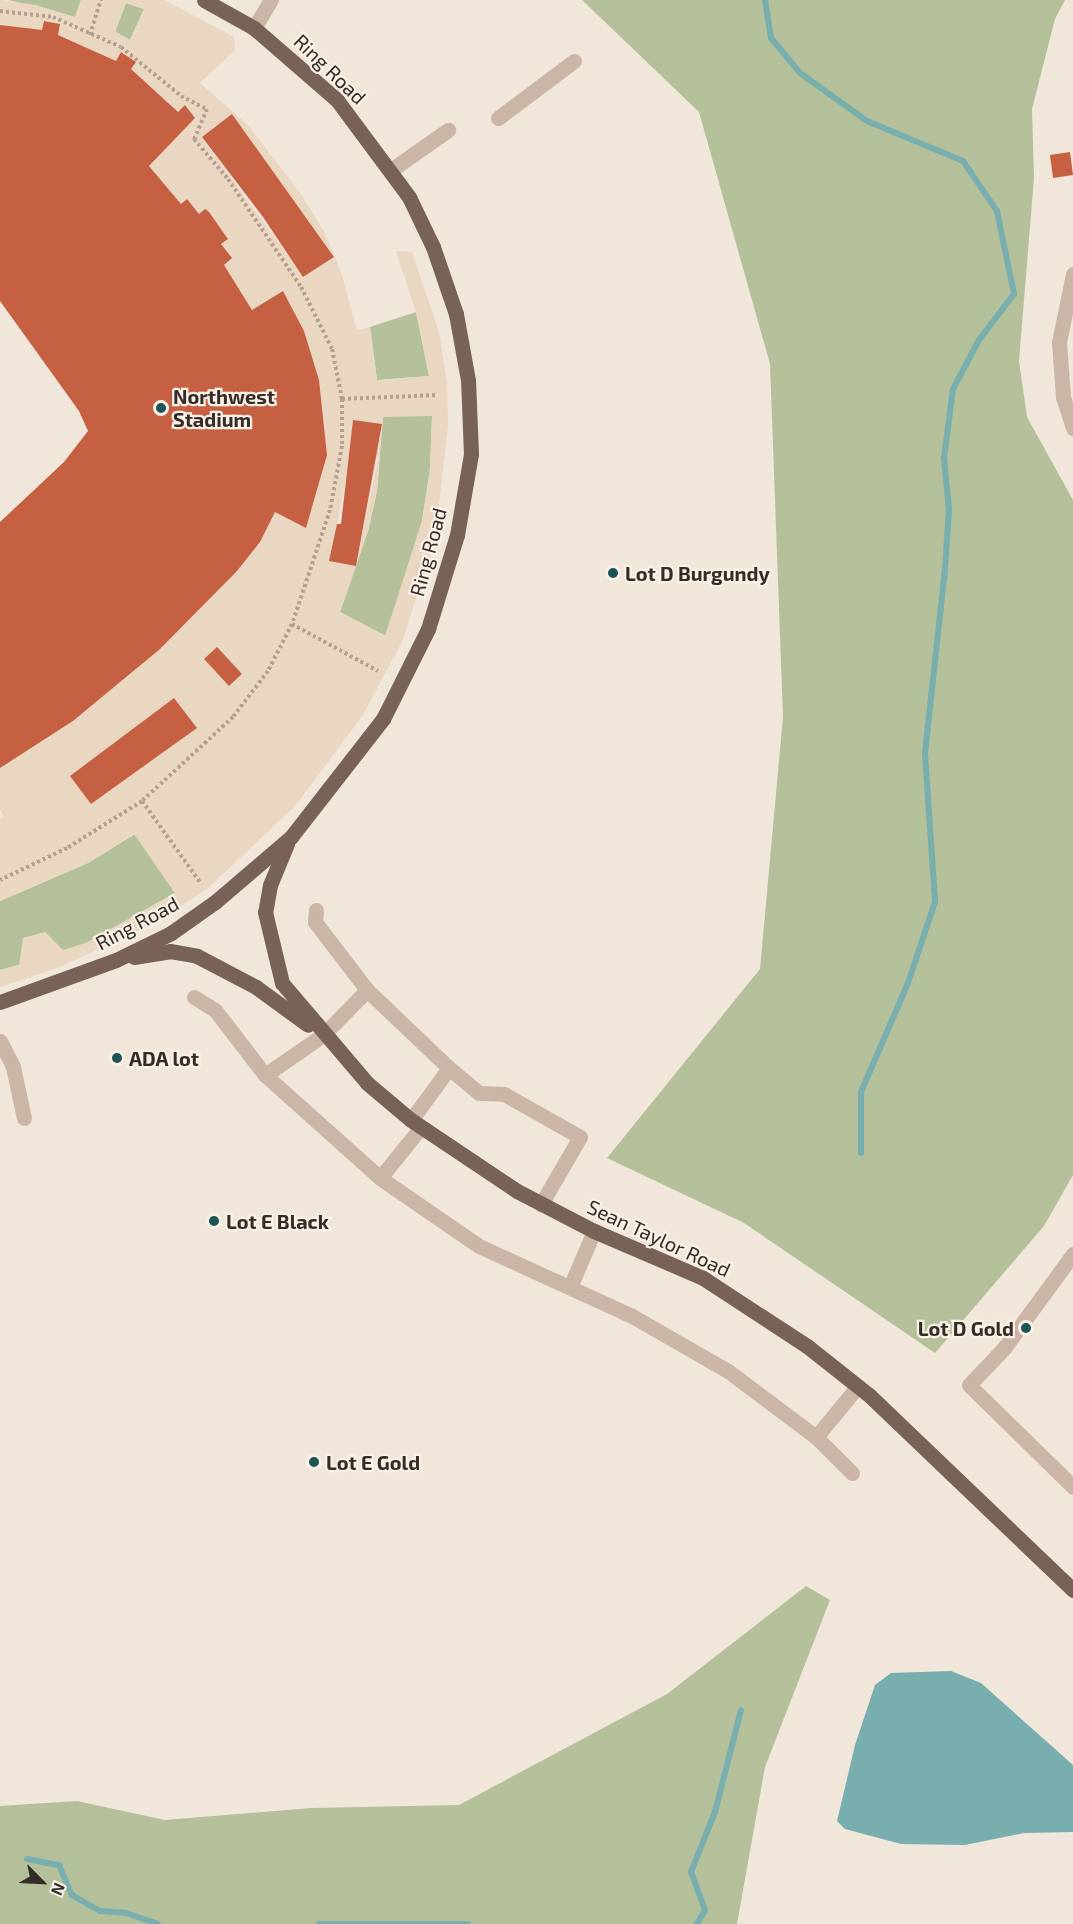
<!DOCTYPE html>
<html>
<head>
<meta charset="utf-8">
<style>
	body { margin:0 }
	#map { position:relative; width:1073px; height:1924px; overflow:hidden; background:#f1e6da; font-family:"Exo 2",sans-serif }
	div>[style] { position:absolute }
	.green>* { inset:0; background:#b4c09a }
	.plaza>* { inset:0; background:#ead7c1 }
	.water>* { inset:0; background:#79aeaf }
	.stream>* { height:6px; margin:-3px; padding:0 3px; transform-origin:3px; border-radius:3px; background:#79aeaf }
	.building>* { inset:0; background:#c66043 }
	.path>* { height:4px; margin-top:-2px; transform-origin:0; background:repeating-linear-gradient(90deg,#b59f90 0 3px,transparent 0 6px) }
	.minor>* { height:15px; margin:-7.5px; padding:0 7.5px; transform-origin:7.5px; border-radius:7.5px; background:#cab5a6 }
	.major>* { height:15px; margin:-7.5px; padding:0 7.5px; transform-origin:7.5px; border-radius:7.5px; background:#786258 }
	.dots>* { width:16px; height:16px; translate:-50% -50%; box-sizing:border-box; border:3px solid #f9f0e6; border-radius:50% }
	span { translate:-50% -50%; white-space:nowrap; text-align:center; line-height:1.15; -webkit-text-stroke:4.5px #f9f0e6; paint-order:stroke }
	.street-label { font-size:20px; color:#352b27 }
	.poi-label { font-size:20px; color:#352b27; font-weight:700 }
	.left { translate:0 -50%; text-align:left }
	.right { translate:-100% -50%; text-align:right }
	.north { position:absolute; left:12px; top:1852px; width:60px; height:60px; -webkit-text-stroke:4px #f9f0e6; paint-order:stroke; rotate:114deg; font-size:16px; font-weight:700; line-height:24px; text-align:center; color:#352b27 }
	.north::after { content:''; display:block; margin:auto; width:21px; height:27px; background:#352b27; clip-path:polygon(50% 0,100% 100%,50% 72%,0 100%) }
</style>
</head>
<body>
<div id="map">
	<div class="green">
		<i style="clip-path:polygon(9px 0,81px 0,75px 17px)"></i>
		<i style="clip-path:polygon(582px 0,1065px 0,1055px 19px,1032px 109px,1034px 178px,1019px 361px,1027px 417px,1073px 500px,1073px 1175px,1044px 1226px,935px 1353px,744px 1223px,607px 1158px,760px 969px,783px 717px,770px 364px,699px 112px)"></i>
		<i style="clip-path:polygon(126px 3px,144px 9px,130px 40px,115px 32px)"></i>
		<i style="clip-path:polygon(416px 312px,429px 376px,377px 380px,370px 327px)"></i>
		<i style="clip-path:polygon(383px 416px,432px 416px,430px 469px,422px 521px,386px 636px,340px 612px,368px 531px,377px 491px)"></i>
		<i style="clip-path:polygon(135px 834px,175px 893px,86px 943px,63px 951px,45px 932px,19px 965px,0 970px,0 901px,88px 863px)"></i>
		<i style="clip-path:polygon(806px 1586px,830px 1600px,765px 1767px,737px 1924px,0 1924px,0 1806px,77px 1801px,165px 1820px,311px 1808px,459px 1805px,667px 1694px)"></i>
	</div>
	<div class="plaza">
		<i style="clip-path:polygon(evenodd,0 0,36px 5px,75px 17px,81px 0,164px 0,234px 37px,235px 50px,200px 83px,248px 125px,301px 194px,325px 233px,342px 275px,357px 330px,370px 327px,377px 380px,429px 376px,416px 312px,396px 251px,412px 252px,439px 332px,447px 384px,448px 425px,435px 540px,402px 642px,363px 715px,296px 805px,207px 889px,160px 920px,60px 967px,0 987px,0 970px,19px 965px,23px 938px,45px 932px,63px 950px,86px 943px,175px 893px,134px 834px,88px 863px,0 901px,0 819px,4px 817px,0 809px,0 768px,73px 721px,160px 649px,237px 571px,275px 512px,306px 527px,321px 478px,325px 435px,319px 380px,304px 331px,283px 291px,252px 310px,224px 265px,232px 258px,221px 244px,228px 239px,220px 227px,204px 210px,199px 214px,187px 200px,181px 204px,149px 166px,195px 118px,185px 106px,178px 112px,131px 69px,136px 62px,122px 52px,116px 61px,58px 35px,60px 24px,44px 21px,42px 31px,0 25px,0 0,126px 3px,144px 9px,130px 40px,115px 31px,126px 3px,0 0,232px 114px,330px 251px,300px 272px,202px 138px,232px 114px,0 0,432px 416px,430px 469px,422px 521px,385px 636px,340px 612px,368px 531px,377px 491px,383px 417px,432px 416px,0 0,354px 421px,382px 424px,378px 453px,350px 449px,354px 421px,0 0,351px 451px,378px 457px,356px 566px,330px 561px,351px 451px,0 0,216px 648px,242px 674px,230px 686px,205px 660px,216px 648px,0 0,174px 698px,196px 728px,91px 804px,71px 776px,174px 698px)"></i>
	</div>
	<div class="water">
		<i style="clip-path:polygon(951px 1671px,981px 1683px,1073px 1765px,1073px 1832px,1024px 1833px,965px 1845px,901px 1844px,845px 1829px,837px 1821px,855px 1745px,875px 1685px,891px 1673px)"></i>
	</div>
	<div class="stream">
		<i style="left:765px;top:0;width:38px;rotate:81deg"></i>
		<i style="left:771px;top:38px;width:45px;rotate:50.4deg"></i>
		<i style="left:800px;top:73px;width:82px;rotate:35.6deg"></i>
		<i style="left:867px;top:121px;width:104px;rotate:22.6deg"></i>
		<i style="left:963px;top:161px;width:60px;rotate:55.8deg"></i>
		<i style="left:997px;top:211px;width:85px;rotate:78.4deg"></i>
		<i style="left:1014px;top:294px;width:58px;rotate:127.3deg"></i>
		<i style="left:979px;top:340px;width:55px;rotate:118deg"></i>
		<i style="left:953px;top:389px;width:70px;rotate:97.4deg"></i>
		<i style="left:944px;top:458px;width:51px;rotate:84.4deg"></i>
		<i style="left:949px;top:509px;width:60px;rotate:93.8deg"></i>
		<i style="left:945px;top:569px;width:186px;rotate:96.2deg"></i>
		<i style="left:925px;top:754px;width:148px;rotate:86.1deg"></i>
		<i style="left:935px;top:902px;width:85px;rotate:108.4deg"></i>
		<i style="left:908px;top:983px;width:119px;rotate:113.3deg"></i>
		<i style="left:861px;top:1092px;width:61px;rotate:90deg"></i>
		<i style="left:27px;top:1859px;width:33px;rotate:11deg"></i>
		<i style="left:59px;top:1865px;width:33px;rotate:67deg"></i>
		<i style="left:72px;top:1895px;width:32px;rotate:30deg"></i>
		<i style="left:100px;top:1911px;width:26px;rotate:4deg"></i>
		<i style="left:126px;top:1913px;width:34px;rotate:19deg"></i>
		<i style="left:319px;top:1924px;width:149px"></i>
		<i style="left:697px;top:1924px;width:16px;rotate:-60deg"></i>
		<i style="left:705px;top:1910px;width:40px;rotate:-110.2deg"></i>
		<i style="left:691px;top:1872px;width:65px;rotate:-68.2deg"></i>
		<i style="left:715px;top:1812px;width:105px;rotate:-75.7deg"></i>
	</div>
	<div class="building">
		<i style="clip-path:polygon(44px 21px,60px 24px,58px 35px,116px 61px,121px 52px,136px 62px,131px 69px,178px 112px,185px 105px,195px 118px,149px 166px,181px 204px,187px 199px,199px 214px,205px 209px,209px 212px,228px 239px,221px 244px,232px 258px,224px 265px,252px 310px,283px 291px,304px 331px,319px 380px,327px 455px,306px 528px,275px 512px,260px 542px,237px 571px,160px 649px,73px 721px,0 768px,0 522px,64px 462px,88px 431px,79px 411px,0 301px,0 25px,42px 30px)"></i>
		<i style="clip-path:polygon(232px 114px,334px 257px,303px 277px,263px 217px,202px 137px)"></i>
		<i style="clip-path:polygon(1070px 152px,1073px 175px,1053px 178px,1050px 155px)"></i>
		<i style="clip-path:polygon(353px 420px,382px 424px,356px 566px,329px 561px,337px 524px,341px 524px)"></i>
		<i style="clip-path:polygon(217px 647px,242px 674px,229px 686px,204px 659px)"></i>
		<i style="clip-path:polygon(174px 698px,197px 728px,91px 804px,70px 776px)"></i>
	</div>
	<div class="path">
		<i style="left:0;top:11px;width:53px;rotate:6.5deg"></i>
		<i style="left:53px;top:17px;width:74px;rotate:23.8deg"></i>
		<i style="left:121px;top:47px;width:77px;rotate:39.2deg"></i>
		<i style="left:181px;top:96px;width:29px;rotate:27deg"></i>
		<i style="left:207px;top:109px;width:33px;rotate:113deg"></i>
		<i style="left:194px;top:139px;width:52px;rotate:49.6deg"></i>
		<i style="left:228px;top:179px;width:130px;rotate:55.9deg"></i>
		<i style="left:301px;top:287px;width:69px;rotate:63.4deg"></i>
		<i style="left:332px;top:349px;width:51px;rotate:78.7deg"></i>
		<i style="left:342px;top:399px;width:47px;rotate:90deg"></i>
		<i style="left:342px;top:446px;width:65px;rotate:100.6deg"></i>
		<i style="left:330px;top:510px;width:120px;rotate:108.4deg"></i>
		<i style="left:292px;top:624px;width:53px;rotate:117.1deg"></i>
		<i style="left:268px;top:671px;width:58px;rotate:127.3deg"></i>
		<i style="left:233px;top:717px;width:124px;rotate:137.3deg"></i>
		<i style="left:142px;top:801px;width:89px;rotate:147.9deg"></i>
		<i style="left:67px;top:848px;width:74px;rotate:154.5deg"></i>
		<i style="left:90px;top:35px;width:37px;rotate:-73deg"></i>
		<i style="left:342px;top:399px;width:96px;rotate:-2.4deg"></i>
		<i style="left:292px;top:624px;width:98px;rotate:28.7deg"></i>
		<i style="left:142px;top:801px;width:100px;rotate:54.4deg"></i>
	</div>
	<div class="minor">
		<i style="left:254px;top:28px;width:33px;rotate:-59deg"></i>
		<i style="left:498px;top:118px;width:95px;rotate:-36.9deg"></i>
		<i style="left:391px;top:170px;width:70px;rotate:-35.1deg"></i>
		<i style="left:1073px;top:274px;width:69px;rotate:101.6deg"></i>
		<i style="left:1059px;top:342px;width:55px;rotate:85.8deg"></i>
		<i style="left:1063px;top:397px;width:33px;rotate:72deg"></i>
		<i style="left:316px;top:910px;width:12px;rotate:95deg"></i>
		<i style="left:315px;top:922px;width:86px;rotate:52.6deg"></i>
		<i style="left:367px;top:990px;width:113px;rotate:43.6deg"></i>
		<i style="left:449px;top:1068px;width:39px;rotate:40deg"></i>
		<i style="left:479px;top:1093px;width:25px;rotate:2deg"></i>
		<i style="left:504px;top:1094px;width:87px;rotate:29.5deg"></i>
		<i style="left:580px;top:1137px;width:78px;rotate:120.2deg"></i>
		<i style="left:194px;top:997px;width:25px;rotate:32deg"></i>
		<i style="left:215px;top:1010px;width:82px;rotate:52.4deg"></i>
		<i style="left:265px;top:1075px;width:154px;rotate:41.8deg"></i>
		<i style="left:380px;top:1178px;width:120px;rotate:34.5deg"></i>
		<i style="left:479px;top:1246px;width:168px;rotate:24.6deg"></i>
		<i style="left:632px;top:1316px;width:111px;rotate:29.8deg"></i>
		<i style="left:728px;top:1371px;width:110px;rotate:36.9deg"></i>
		<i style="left:816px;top:1437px;width:51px;rotate:45deg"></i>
		<i style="left:0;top:1041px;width:29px;rotate:63deg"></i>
		<i style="left:13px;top:1067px;width:52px;rotate:77.8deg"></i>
		<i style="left:265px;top:1075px;width:70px;rotate:-34.6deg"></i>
		<i style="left:323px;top:1035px;width:63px;rotate:-45.6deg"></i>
		<i style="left:411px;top:1120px;width:64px;rotate:-53.8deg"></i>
		<i style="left:380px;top:1178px;width:65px;rotate:-51.2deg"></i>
		<i style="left:1073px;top:1254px;width:115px;rotate:126.2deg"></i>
		<i style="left:1005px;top:1347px;width:52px;rotate:133.5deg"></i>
		<i style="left:969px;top:1385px;width:146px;rotate:44.4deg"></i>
		<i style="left:570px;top:1287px;width:61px;rotate:-66.8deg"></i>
		<i style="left:816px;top:1437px;width:66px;rotate:-50.5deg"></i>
	</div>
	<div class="major">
		<i style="left:287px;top:844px;width:44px;rotate:112.5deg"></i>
		<i style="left:270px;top:885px;width:27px;rotate:100deg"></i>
		<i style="left:265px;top:912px;width:73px;rotate:76.5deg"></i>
		<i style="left:282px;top:983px;width:131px;rotate:49.6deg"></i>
		<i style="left:367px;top:1083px;width:57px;rotate:40.1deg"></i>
		<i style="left:411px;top:1120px;width:128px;rotate:33.8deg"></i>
		<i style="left:517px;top:1191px;width:87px;rotate:27.5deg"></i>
		<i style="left:594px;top:1231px;width:119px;rotate:23.3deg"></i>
		<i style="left:703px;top:1278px;width:124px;rotate:33.2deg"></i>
		<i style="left:807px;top:1346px;width:80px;rotate:38.4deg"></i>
		<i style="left:870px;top:1396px;width:281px;rotate:43.7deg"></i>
		<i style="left:134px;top:957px;width:36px;rotate:-9deg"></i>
		<i style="left:170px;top:951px;width:27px;rotate:10deg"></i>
		<i style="left:197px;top:956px;width:67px;rotate:27.7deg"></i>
		<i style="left:256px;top:987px;width:64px;rotate:36.2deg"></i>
		<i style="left:0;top:1002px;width:123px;rotate:-19.9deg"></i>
		<i style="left:116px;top:960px;width:61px;rotate:-26.1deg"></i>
		<i style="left:171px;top:933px;width:54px;rotate:-35.2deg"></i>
		<i style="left:215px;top:902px;width:100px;rotate:-40.5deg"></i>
		<i style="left:291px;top:837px;width:150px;rotate:-52.1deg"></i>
		<i style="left:383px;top:719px;width:101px;rotate:-63.4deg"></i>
		<i style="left:428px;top:629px;width:98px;rotate:-72.9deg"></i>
		<i style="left:457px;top:535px;width:82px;rotate:-80.2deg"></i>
		<i style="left:471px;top:454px;width:74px;rotate:-92.3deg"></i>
		<i style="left:468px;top:380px;width:67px;rotate:-100.3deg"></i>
		<i style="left:456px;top:314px;width:71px;rotate:-108.9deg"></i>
		<i style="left:433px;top:247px;width:55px;rotate:-115.6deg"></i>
		<i style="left:409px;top:197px;width:121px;rotate:-126.6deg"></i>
		<i style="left:337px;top:100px;width:110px;rotate:-139.1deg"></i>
		<i style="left:254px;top:28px;width:57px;rotate:-150.8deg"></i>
	</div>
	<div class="dots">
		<i style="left:161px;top:408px;background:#1c5457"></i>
		<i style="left:613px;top:573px;background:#1c5457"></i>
		<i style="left:117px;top:1058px;background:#1c5457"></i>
		<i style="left:214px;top:1221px;background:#1c5457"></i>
		<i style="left:1026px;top:1328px;background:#1c5457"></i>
		<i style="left:314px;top:1462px;background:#1c5457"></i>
	</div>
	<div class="street-label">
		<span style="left:330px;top:69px;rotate:44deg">Ring Road</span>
		<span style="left:428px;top:552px;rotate:-75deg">Ring Road</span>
		<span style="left:137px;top:923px;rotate:-28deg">Ring Road</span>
		<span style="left:659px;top:1238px;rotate:25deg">Sean Taylor Road</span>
	</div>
	<div class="poi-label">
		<span class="left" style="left:173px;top:408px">Northwest<br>Stadium</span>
		<span class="left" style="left:625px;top:573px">Lot D Burgundy</span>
		<span class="left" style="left:129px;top:1058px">ADA lot</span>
		<span class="left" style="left:226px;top:1221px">Lot E Black</span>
		<span class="right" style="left:1014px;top:1328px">Lot D Gold</span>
		<span class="left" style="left:326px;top:1462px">Lot E Gold</span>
	</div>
	<div class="north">N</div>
</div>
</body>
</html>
